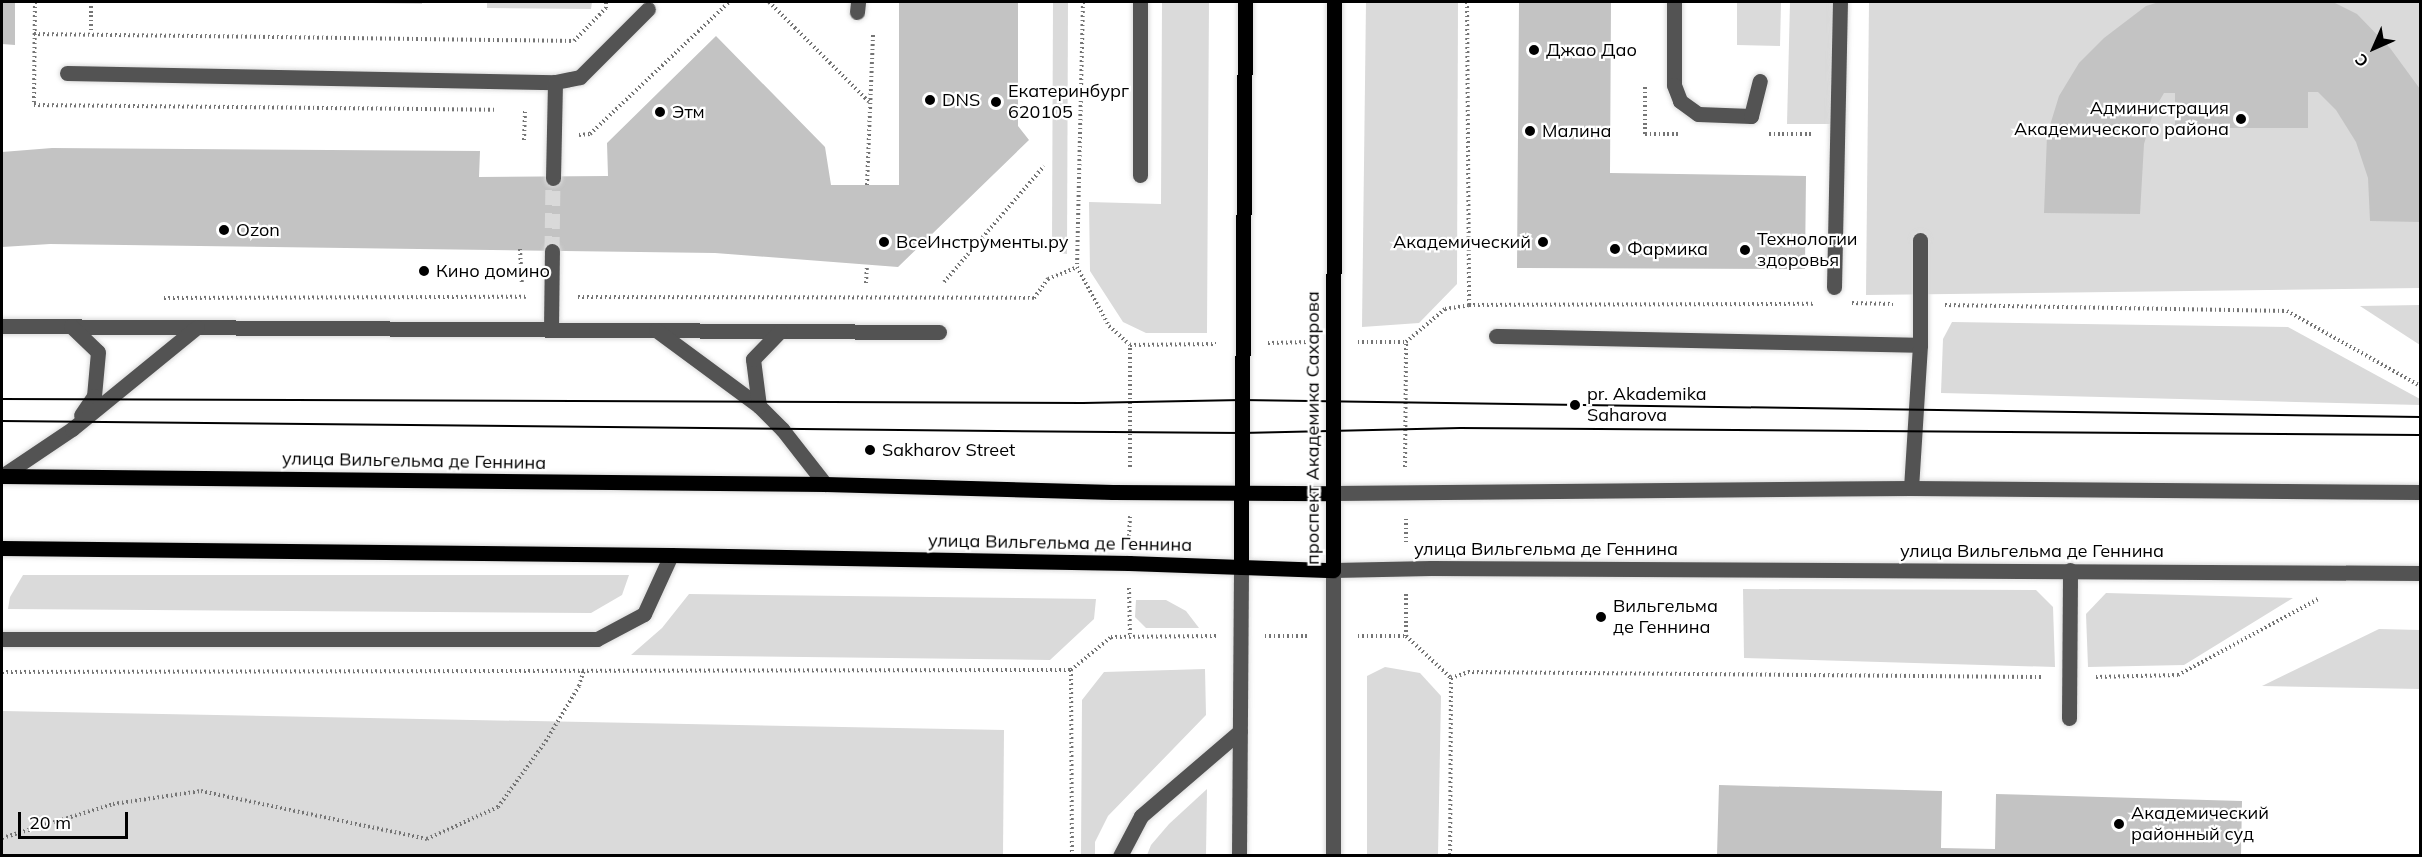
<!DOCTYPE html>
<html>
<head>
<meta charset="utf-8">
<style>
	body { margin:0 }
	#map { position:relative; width:2422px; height:857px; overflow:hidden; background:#fff; font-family:Mulish,sans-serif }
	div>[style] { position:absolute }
	.green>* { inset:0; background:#dadada }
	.building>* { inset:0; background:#c3c3c3 }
	.minor-tunnel>* { height:15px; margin-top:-7.5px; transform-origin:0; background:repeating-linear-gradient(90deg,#d9d9d9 0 15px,transparent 0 23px) }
	.path>* { height:4px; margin-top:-2px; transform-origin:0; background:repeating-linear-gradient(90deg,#757575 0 1.5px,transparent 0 4.5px) }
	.roads { filter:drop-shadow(0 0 2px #dbdbdb) drop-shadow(0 0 2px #dbdbdb) }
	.minor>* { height:15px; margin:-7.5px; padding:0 7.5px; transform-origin:7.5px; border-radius:7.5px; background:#535353 }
	.major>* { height:15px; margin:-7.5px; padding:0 7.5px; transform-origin:7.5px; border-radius:7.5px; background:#000 }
	.tram>* { height:1.5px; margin:-0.75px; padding:0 0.75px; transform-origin:0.75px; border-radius:0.75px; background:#000 }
	.dots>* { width:16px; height:16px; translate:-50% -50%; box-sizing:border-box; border:3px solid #fff; border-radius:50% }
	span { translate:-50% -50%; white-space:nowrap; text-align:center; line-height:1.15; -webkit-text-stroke:4.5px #fff; paint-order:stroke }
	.poi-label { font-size:18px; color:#000 }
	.left { translate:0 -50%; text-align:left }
	.right { translate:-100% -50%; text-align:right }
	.street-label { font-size:18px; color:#000 }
	.frame { position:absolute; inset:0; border:3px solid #000; pointer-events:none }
	.north { position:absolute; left:2344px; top:18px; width:60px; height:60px; -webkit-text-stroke:4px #fff; paint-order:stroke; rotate:225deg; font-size:16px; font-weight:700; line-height:24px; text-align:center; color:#000 }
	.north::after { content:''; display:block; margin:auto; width:21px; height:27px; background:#000; clip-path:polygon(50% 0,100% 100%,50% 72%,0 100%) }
	.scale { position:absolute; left:18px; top:812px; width:110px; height:27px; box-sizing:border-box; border:3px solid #000; border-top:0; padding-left:8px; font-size:18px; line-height:21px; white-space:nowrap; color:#000; -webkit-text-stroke:4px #fff; paint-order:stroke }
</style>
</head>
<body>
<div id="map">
	<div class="green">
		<i style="clip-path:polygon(321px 2px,422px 2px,422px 4px)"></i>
		<i style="clip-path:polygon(487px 2px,592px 2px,591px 9px,487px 8px)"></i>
		<i style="clip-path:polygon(1053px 2px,1068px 2px,1067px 254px,1060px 253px,1052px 243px)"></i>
		<i style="clip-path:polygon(1162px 2px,1209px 2px,1207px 333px,1146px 333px,1123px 322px,1090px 271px,1089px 202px,1161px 204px)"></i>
		<i style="clip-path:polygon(1366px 2px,1458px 2px,1457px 284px,1419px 323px,1362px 327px)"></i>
		<i style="clip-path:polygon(1737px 2px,1781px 2px,1780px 46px,1737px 45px)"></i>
		<i style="clip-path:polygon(1790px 2px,1833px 2px,1832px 124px,1787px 124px)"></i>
		<i style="clip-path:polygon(1869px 2px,2420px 2px,2420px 288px,1866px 295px)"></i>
		<i style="clip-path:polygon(2420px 305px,2420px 345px,2360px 306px)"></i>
		<i style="clip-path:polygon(1952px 322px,2288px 327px,2420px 399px,2420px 405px,1941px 393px,1943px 339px)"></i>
		<i style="clip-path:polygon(23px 575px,629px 575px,622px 595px,591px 613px,8px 609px,10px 597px)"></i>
		<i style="clip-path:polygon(1743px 589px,2036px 590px,2053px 607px,2055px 667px,1744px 658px)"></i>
		<i style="clip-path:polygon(2106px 593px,2293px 598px,2184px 665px,2088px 667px,2086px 614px)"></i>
		<i style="clip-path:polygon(689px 594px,1096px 599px,1094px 619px,1050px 660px,631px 655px,662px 628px)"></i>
		<i style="clip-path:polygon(1136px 600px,1166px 600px,1186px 611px,1199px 628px,1146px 628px,1135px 617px)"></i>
		<i style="clip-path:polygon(2379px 629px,2420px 630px,2420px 689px,2262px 686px)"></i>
		<i style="clip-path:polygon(1385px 667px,1420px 673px,1441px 696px,1438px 855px,1367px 855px,1367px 676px)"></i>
		<i style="clip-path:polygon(1205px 669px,1206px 715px,1108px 816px,1095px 842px,1095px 855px,1081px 855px,1082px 700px,1104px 672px)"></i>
		<i style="clip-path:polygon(2px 711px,1004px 730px,1003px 855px,2px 855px)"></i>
		<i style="clip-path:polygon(1207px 789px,1206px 855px,1147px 855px,1151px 845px,1169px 824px)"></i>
	</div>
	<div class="building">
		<i style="clip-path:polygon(2px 2px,15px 2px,15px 45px,2px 44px)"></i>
		<i style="clip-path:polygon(899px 2px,1018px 2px,1018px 126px,1029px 140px,898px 267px,715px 253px,50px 244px,2px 247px,2px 152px,52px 148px,480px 151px,479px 177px,608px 176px,607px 143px,716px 36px,825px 147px,831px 185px,899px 185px)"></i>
		<i style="clip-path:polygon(1519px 2px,1611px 2px,1610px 173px,1806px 176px,1805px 269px,1517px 268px)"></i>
		<i style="clip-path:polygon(2159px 2px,2333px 2px,2357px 14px,2390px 48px,2420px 89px,2420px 222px,2370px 221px,2368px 178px,2356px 142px,2336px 110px,2318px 92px,2308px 92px,2308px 128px,2175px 128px,2175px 93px,2164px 93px,2154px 110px,2144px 144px,2140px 214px,2044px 213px,2047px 135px,2059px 96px,2079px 63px,2104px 38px,2146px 6px)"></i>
		<i style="clip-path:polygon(1719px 785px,1942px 791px,1941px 848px,1995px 849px,1996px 794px,2242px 801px,2241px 855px,1717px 855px)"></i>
	</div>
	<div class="minor-tunnel">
		<i style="left:552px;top:251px;width:73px;rotate:-89.2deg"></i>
	</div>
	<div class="path">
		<i style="left:35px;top:2px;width:103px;rotate:90.6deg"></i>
		<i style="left:34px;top:105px;width:460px;rotate:0.6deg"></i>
		<i style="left:91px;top:2px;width:31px;rotate:90deg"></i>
		<i style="left:769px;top:2px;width:141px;rotate:45deg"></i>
		<i style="left:1083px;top:2px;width:265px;rotate:91.3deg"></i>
		<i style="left:1077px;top:267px;width:67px;rotate:61.5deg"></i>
		<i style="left:1109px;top:326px;width:28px;rotate:42deg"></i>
		<i style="left:1130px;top:345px;width:86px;rotate:-0.7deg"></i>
		<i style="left:1467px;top:2px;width:303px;rotate:89.6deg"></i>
		<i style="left:34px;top:34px;width:540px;rotate:0.74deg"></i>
		<i style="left:574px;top:41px;width:46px;rotate:-45.9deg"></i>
		<i style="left:606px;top:8px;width:6px;rotate:-90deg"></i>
		<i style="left:1645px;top:87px;width:47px;rotate:90deg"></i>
		<i style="left:1645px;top:134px;width:36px"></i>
		<i style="left:1769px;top:134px;width:44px"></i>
		<i style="left:579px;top:135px;width:11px;rotate:-5deg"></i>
		<i style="left:590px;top:134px;width:192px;rotate:-43.5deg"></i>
		<i style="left:524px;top:140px;width:29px;rotate:-88deg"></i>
		<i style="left:867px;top:185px;width:152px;rotate:-87.7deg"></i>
		<i style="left:520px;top:249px;width:34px;rotate:87deg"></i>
		<i style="left:944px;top:282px;width:153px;rotate:-49.2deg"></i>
		<i style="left:866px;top:283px;width:17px;rotate:-87deg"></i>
		<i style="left:578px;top:297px;width:456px;rotate:0.1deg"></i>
		<i style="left:1034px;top:298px;width:24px;rotate:-54deg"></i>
		<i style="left:1048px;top:279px;width:31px;rotate:-22deg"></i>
		<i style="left:164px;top:298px;width:362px;rotate:-0.2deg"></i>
		<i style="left:1852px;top:303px;width:41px;rotate:1.4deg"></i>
		<i style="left:1945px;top:305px;width:342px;rotate:1deg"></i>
		<i style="left:2287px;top:311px;width:153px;rotate:29.4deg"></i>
		<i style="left:1358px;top:342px;width:48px"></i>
		<i style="left:1406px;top:342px;width:51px;rotate:-40.2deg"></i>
		<i style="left:1445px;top:309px;width:24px;rotate:-9deg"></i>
		<i style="left:1469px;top:305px;width:346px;rotate:-0.2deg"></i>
		<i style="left:1268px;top:343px;width:41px;rotate:-1.4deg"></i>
		<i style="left:1130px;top:467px;width:122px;rotate:-90deg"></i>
		<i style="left:1405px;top:467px;width:125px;rotate:-89.5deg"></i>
		<i style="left:1406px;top:519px;width:23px;rotate:90deg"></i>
		<i style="left:1129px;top:536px;width:20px;rotate:-87deg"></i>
		<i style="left:1129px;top:588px;width:48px;rotate:88.8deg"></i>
		<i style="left:1265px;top:636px;width:44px"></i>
		<i style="left:1358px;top:636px;width:48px"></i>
		<i style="left:1406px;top:636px;width:62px;rotate:43deg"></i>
		<i style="left:1451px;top:678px;width:178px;rotate:90.3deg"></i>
		<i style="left:1406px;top:636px;width:42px;rotate:-90deg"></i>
		<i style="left:1071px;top:670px;width:52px;rotate:-39.5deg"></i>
		<i style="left:1111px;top:637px;width:105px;rotate:-0.5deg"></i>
		<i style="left:2px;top:672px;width:1069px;rotate:-0.11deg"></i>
		<i style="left:1071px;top:670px;width:186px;rotate:89.7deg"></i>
		<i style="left:2096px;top:677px;width:82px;rotate:-1.4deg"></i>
		<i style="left:2178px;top:675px;width:159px;rotate:-28.5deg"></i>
		<i style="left:1451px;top:678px;width:18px;rotate:-19deg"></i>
		<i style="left:1468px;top:672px;width:575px;rotate:0.5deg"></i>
		<i style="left:2px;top:838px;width:116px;rotate:-17deg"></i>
		<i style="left:113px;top:804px;width:89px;rotate:-8.4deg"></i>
		<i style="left:201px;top:791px;width:231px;rotate:12deg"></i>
		<i style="left:427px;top:839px;width:78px;rotate:-24.3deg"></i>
		<i style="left:498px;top:807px;width:82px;rotate:-54deg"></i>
		<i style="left:546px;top:741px;width:64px;rotate:-59deg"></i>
		<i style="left:579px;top:686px;width:17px;rotate:-73deg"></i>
	</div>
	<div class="roads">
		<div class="minor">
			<i style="left:1674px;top:2px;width:83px;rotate:90deg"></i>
			<i style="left:1674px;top:85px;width:17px;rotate:69deg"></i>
			<i style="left:1680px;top:101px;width:22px;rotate:36deg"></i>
			<i style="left:1698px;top:114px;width:53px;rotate:2.2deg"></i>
			<i style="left:1751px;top:116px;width:36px;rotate:-76deg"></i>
			<i style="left:857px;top:12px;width:10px;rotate:-84deg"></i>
			<i style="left:67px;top:73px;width:488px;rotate:1.1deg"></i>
			<i style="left:555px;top:82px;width:25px;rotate:-11deg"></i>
			<i style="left:580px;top:77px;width:96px;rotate:-45deg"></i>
			<i style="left:1140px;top:175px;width:173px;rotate:-90deg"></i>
			<i style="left:553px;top:178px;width:96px;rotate:-88.8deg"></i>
			<i style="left:1834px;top:287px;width:285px;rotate:-88.8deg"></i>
			<i style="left:2px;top:326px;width:937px;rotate:0.37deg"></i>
			<i style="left:71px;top:326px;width:37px;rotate:44deg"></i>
			<i style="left:98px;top:352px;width:44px;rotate:95.2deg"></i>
			<i style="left:94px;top:396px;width:23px;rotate:124deg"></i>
			<i style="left:551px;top:329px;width:78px;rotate:-89.3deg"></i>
			<i style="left:656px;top:330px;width:128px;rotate:36.4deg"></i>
			<i style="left:759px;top:406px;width:33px;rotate:45deg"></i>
			<i style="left:782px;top:429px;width:70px;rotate:52deg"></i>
			<i style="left:1496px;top:336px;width:424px;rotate:1.2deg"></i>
			<i style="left:1920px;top:345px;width:143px;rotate:93.6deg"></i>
			<i style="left:1920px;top:345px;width:105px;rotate:-90deg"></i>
			<i style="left:759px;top:406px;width:47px;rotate:-97.3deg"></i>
			<i style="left:753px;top:359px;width:39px;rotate:-46deg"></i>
			<i style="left:2px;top:476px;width:84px;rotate:-33.9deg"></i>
			<i style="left:72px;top:429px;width:161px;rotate:-39.2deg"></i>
			<i style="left:1333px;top:493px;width:578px;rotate:-0.5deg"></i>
			<i style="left:1911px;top:488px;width:509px;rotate:0.45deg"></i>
			<i style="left:2px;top:639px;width:595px"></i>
			<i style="left:597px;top:639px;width:53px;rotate:-28deg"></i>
			<i style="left:644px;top:614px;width:65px;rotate:-65.4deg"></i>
			<i style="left:2069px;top:718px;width:148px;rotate:-89.6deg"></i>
			<i style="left:1120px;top:856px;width:45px;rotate:-62.3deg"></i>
			<i style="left:1141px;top:816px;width:130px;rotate:-40.6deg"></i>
			<i style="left:1239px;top:856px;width:289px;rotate:-89.6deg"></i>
			<i style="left:1333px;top:856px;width:286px;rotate:-90deg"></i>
			<i style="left:1333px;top:570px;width:98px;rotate:-1.2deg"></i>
			<i style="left:1431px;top:568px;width:989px;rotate:0.29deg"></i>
		</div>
		<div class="major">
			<i style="left:2px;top:476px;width:823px;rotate:0.56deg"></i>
			<i style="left:825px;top:484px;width:288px;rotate:1.6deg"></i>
			<i style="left:1113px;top:492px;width:220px;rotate:0.3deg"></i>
			<i style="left:2px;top:548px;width:669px;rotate:0.6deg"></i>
			<i style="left:671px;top:555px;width:458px;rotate:1deg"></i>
			<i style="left:1129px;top:563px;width:204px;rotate:2deg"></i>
			<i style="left:1333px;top:570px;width:568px;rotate:-89.9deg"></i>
			<i style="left:1241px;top:567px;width:565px;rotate:-89.59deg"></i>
		</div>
	</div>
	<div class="tram">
		<i style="left:2px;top:399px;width:1081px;rotate:0.21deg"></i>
		<i style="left:1083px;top:403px;width:159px;rotate:-1.1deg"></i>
		<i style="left:1242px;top:400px;width:1178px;rotate:0.83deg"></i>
		<i style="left:2px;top:421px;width:1110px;rotate:0.57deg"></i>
		<i style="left:1112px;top:432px;width:130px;rotate:0.4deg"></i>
		<i style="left:1242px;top:433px;width:218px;rotate:-1.3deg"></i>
		<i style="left:1460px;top:428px;width:960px;rotate:0.42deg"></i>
	</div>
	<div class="dots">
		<i style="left:1534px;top:50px;background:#000"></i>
		<i style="left:930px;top:100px;background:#000"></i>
		<i style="left:996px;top:102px;background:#000"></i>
		<i style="left:660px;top:112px;background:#000"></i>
		<i style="left:2241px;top:119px;background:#000"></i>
		<i style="left:1530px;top:131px;background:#000"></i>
		<i style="left:224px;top:230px;background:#000"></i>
		<i style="left:884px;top:242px;background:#000"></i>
		<i style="left:1543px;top:242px;background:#000"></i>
		<i style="left:1615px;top:249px;background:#000"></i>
		<i style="left:1745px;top:250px;background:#000"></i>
		<i style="left:424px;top:271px;background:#000"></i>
		<i style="left:1575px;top:405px;background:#000"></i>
		<i style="left:870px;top:450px;background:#000"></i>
		<i style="left:1601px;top:617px;background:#000"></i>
		<i style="left:2119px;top:824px;background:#000"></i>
	</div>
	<div class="poi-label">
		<span class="left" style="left:1546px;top:50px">Джао Дао</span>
		<span class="left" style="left:1008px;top:102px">Екатеринбург<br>620105</span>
		<span class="left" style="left:942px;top:100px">DNS</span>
		<span class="right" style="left:2229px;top:119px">Администрация<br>Академического района</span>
		<span class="left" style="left:672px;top:112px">Этм</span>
		<span class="left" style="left:1542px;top:131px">Малина</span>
		<span class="left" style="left:236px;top:230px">Ozon</span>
		<span class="left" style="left:1757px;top:250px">Технологии<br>здоровья</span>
		<span class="left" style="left:896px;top:242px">ВсеИнструменты.ру</span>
		<span class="right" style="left:1531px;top:242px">Академический</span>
		<span class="left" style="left:1627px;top:249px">Фармика</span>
		<span class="left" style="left:436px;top:271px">Кино домино</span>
		<span class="left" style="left:1587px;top:405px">pr. Akademika<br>Saharova</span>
		<span class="left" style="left:882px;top:450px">Sakharov Street</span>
		<span class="left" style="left:1613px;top:617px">Вильгельма<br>де Геннина</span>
		<span class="left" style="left:2131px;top:824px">Академический<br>районный суд</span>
	</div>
	<div class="street-label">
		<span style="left:1313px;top:428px;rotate:-90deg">проспект Академика Сахарова</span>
		<span style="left:414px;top:461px;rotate:1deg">улица Вильгельма де Геннина</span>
		<span style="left:1060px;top:543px;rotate:1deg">улица Вильгельма де Геннина</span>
		<span style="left:1546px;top:549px">улица Вильгельма де Геннина</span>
		<span style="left:2032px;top:551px">улица Вильгельма де Геннина</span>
	</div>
	<div class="frame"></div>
	<div class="north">С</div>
	<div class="scale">20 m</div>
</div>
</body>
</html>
